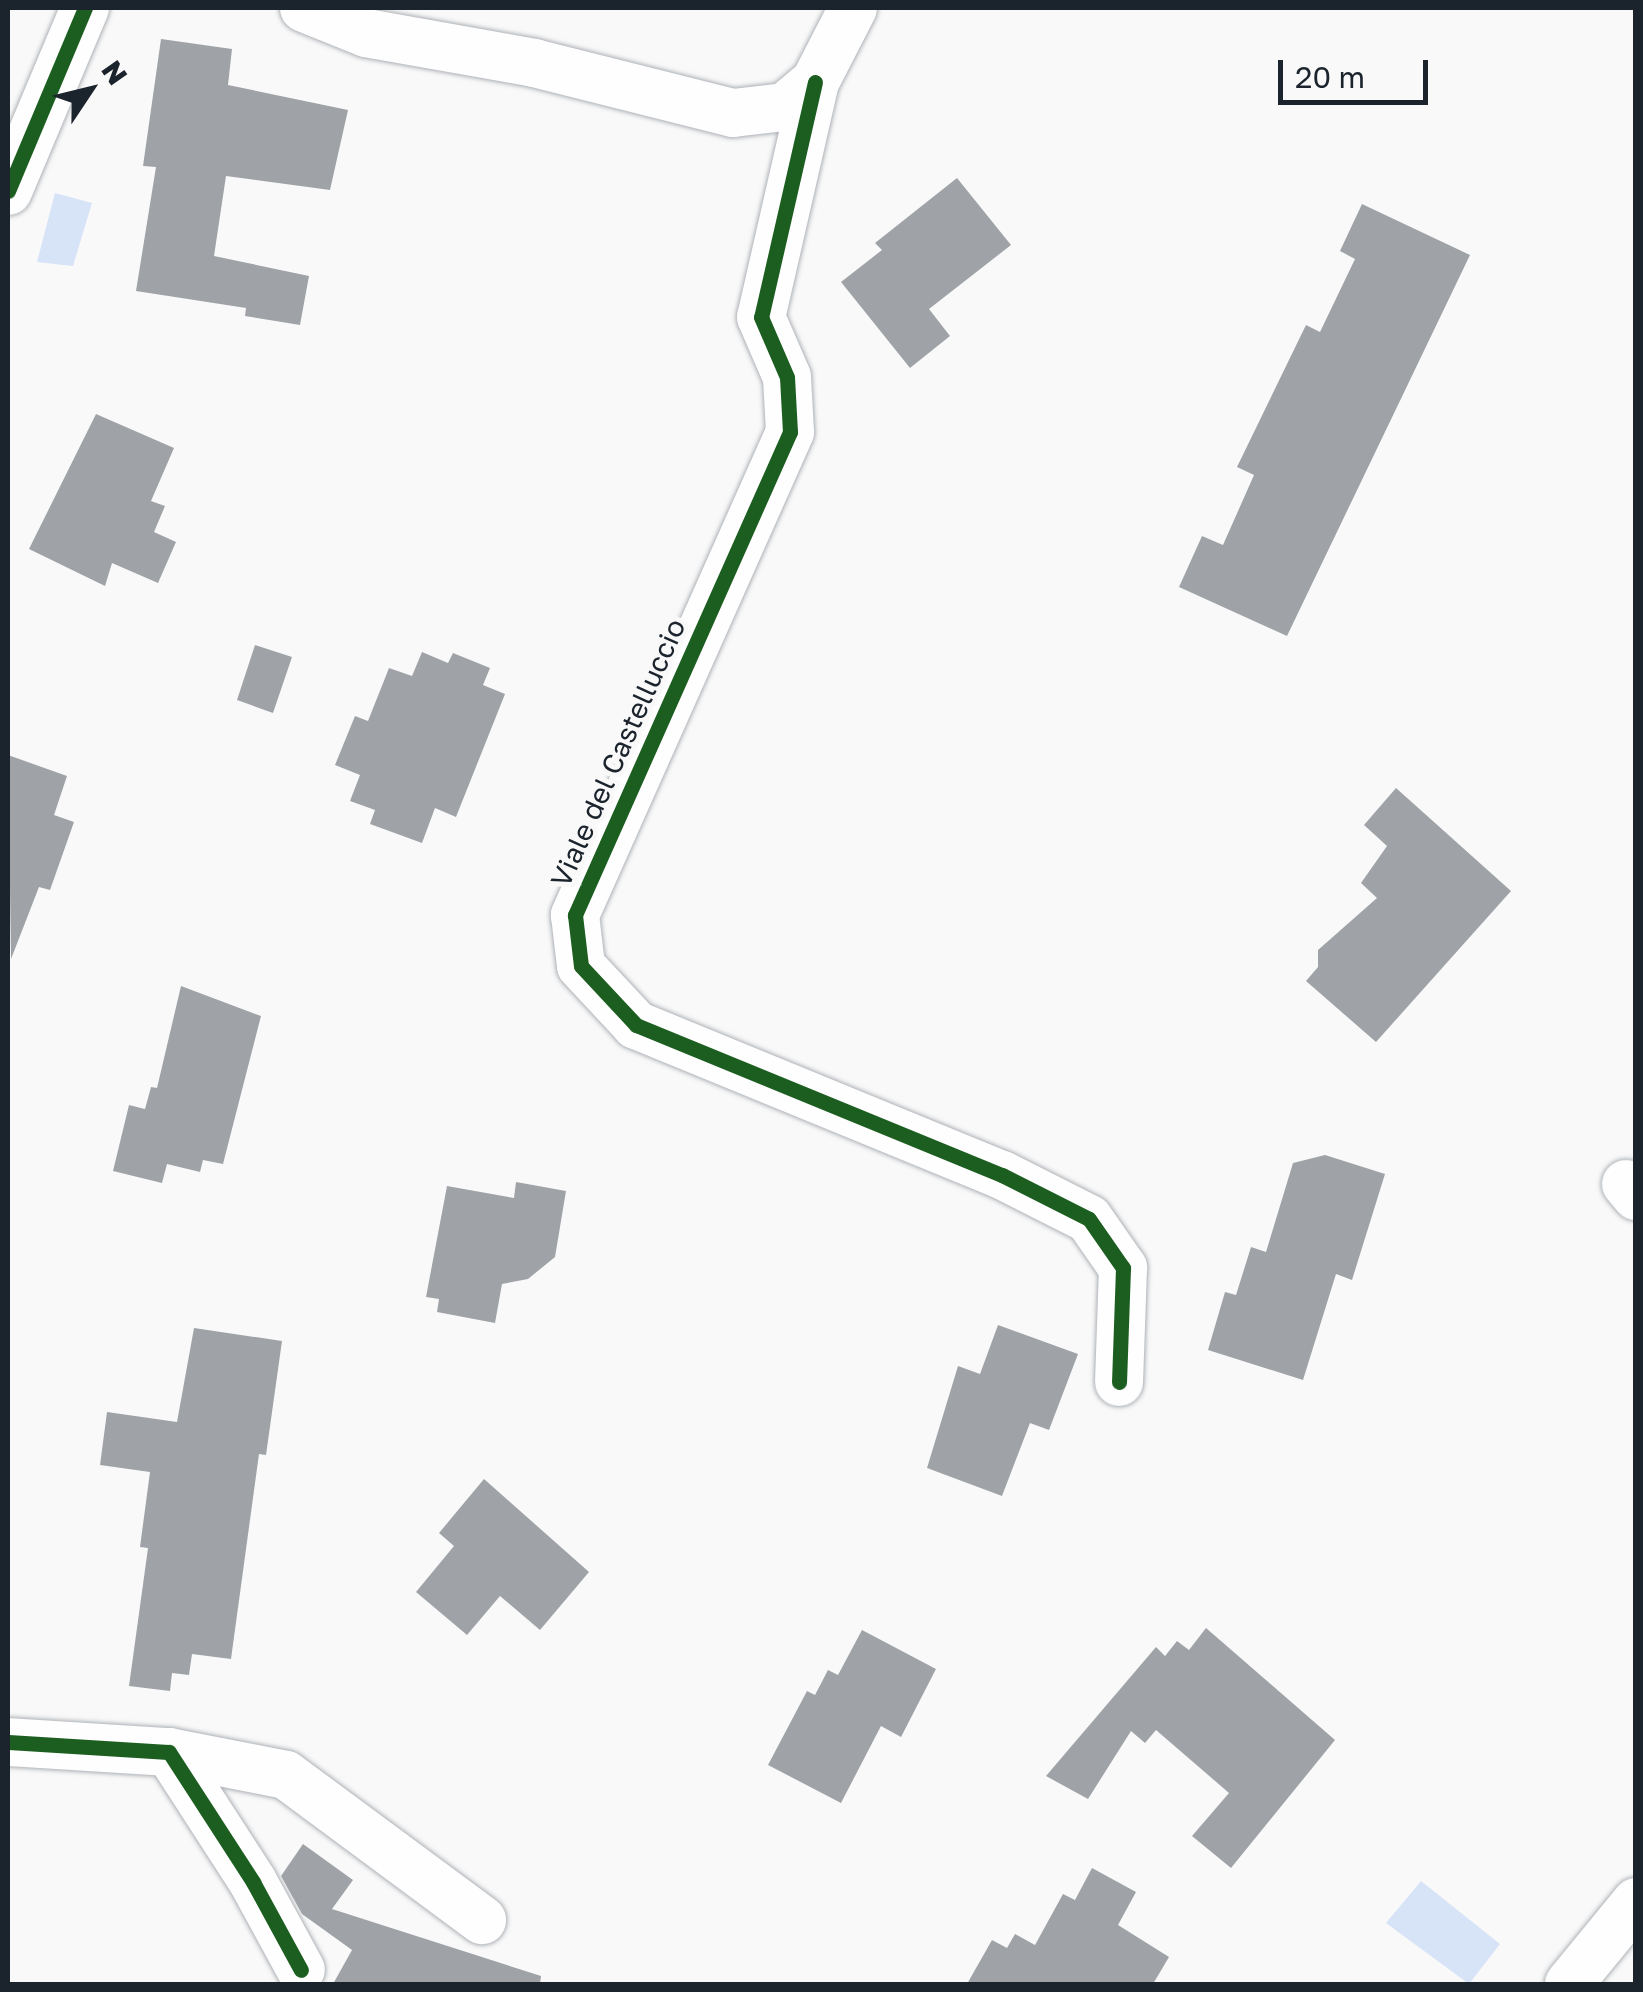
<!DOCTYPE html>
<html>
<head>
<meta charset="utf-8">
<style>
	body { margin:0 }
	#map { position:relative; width:1643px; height:1992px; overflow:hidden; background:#f9f9f9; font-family:"Golos Text",sans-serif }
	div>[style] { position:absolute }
	.water>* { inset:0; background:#d7e3f6 }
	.building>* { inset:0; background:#9fa3a7 }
	.roads { filter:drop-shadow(0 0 2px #aeb2b7) drop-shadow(0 0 2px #aeb2b7) }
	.minor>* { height:48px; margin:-24px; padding:0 24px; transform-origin:24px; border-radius:24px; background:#fefefe }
	.cycleway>* { height:15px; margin:-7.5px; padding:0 7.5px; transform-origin:7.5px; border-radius:7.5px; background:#1b5e20 }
	span { translate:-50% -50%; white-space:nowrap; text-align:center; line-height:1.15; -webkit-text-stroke:10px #f9f9f9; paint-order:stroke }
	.street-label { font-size:28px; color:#1b232d }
	.frame { position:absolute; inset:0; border:10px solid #1b232d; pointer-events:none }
	.north { position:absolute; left:40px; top:40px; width:100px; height:100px; -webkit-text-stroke:8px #f9f9f9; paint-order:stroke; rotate:55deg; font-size:28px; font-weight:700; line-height:40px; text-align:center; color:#1b232d }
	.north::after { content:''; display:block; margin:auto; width:35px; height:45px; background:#1b232d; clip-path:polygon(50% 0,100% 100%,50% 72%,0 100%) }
	.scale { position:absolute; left:1278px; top:60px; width:150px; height:45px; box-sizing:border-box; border:5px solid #1b232d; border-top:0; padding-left:12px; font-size:30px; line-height:35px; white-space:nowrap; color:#1b232d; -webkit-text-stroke:8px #f9f9f9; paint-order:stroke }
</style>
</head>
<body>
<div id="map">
	<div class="water">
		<i style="clip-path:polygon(55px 193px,92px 203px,73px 266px,37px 262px)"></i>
		<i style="clip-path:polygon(1421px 1881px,1500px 1944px,1469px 1984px,1386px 1923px)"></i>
	</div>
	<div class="building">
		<i style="clip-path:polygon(161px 39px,232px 49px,228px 85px,348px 110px,330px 190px,226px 176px,214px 256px,309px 276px,300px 325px,245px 316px,246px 308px,136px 291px,156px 167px,143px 166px)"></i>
		<i style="clip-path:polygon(957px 178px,1011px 245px,929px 309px,950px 336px,910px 368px,841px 282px,882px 250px,875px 243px)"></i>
		<i style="clip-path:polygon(1362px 204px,1470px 255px,1287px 636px,1179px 587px,1202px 536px,1223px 545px,1254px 475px,1237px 467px,1306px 325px,1320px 332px,1355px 259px,1340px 251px)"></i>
		<i style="clip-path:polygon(96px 414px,174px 448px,151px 501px,165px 506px,154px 532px,176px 542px,158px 583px,112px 563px,105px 586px,29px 549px)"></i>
		<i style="clip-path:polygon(255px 645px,292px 657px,273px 713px,237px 700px)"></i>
		<i style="clip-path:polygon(422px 652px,448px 663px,453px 653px,490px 668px,483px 685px,505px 694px,456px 817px,435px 808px,422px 843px,370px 824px,375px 810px,350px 801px,360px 775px,335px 765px,355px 716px,368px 721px,389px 668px,412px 676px)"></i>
		<i style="clip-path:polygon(8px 755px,67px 776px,54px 815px,74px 822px,50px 890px,39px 887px,11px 959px)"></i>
		<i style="clip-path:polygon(1396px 788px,1511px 891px,1376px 1042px,1306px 981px,1318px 967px,1318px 950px,1377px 898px,1361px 883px,1387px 846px,1364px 825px)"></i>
		<i style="clip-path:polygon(181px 986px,261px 1016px,223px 1164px,203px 1160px,200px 1172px,167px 1164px,162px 1183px,113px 1171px,129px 1105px,145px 1109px,151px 1087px,157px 1088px)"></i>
		<i style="clip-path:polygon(1325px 1155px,1385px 1174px,1352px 1280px,1336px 1274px,1303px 1380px,1208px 1350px,1225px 1292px,1236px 1295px,1251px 1247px,1266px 1252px,1293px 1163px)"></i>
		<i style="clip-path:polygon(516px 1182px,566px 1191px,555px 1257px,528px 1279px,502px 1284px,495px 1323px,437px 1312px,439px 1299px,426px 1297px,447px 1186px,514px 1198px)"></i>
		<i style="clip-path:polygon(998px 1325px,1078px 1354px,1049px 1430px,1030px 1423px,1002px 1496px,927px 1468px,958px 1366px,980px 1374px)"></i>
		<i style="clip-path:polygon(194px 1328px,282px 1341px,266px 1455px,259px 1454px,231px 1659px,192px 1654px,189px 1675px,172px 1673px,170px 1691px,129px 1686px,148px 1548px,140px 1547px,150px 1472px,100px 1465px,107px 1412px,177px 1422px)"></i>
		<i style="clip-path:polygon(484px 1479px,589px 1572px,540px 1630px,500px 1596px,467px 1635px,416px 1592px,454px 1546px,439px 1533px)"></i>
		<i style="clip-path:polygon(1206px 1628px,1335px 1740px,1231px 1868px,1192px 1836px,1229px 1793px,1156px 1730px,1145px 1743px,1131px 1731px,1088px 1799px,1046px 1776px,1156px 1647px,1165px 1656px,1177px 1641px,1189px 1650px)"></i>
		<i style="clip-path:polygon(862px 1630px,936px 1669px,901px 1737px,881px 1726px,841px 1803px,768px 1765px,807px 1691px,815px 1695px,828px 1670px,838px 1675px)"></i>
		<i style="clip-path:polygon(303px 1844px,353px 1880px,332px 1909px,541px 1976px,540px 1984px,333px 1984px,352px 1950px,302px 1914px,281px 1876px)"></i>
		<i style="clip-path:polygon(1092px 1868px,1136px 1892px,1118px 1925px,1169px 1957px,1153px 1984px,967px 1984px,992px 1940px,1007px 1948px,1015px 1934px,1035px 1945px,1063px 1894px,1075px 1900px)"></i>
	</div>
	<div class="roads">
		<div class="minor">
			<i style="left:304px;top:8px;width:67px;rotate:22deg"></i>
			<i style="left:366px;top:33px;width:171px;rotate:10.1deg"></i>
			<i style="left:534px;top:63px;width:205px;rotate:14.1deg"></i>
			<i style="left:733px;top:113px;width:52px;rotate:-6.6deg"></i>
			<i style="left:785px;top:107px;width:39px;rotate:-40deg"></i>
			<i style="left:815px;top:82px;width:83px;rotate:-62.8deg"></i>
			<i style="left:815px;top:82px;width:241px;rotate:102.9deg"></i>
			<i style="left:761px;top:317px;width:65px;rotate:66.6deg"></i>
			<i style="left:787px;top:377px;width:55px;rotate:86.9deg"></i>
			<i style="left:790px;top:432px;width:529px;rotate:114deg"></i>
			<i style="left:575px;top:915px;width:51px;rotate:83.3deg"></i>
			<i style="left:581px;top:966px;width:81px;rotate:47deg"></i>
			<i style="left:636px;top:1025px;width:396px;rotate:22.3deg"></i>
			<i style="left:1002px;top:1175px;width:97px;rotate:26.8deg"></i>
			<i style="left:1089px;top:1219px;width:60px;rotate:55.2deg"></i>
			<i style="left:1123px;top:1268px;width:114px;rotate:92deg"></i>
			<i style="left:8px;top:191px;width:199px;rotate:-67.2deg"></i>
			<i style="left:1626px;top:1184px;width:16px;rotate:50deg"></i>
			<i style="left:8px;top:1742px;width:161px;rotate:3.6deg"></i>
			<i style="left:169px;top:1752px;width:155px;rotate:57.1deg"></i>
			<i style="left:253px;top:1882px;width:100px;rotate:61.4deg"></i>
			<i style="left:169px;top:1752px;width:119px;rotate:11.1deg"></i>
			<i style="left:286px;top:1775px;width:244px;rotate:36.5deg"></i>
			<i style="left:1569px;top:1984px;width:106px;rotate:-50.7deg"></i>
		</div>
	</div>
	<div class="cycleway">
		<i style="left:815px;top:82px;width:241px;rotate:102.9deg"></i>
		<i style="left:761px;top:317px;width:65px;rotate:66.6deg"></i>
		<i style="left:787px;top:377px;width:55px;rotate:86.9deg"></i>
		<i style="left:790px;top:432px;width:529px;rotate:114deg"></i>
		<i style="left:575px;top:915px;width:51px;rotate:83.3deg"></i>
		<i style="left:581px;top:966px;width:81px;rotate:47deg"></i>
		<i style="left:636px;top:1025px;width:396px;rotate:22.3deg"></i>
		<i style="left:1002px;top:1175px;width:97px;rotate:26.8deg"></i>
		<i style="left:1089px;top:1219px;width:60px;rotate:55.2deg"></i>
		<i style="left:1123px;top:1268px;width:114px;rotate:92deg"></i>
		<i style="left:8px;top:191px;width:199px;rotate:-67.2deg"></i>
		<i style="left:8px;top:1742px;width:161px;rotate:3.6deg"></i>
		<i style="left:169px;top:1752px;width:155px;rotate:57.1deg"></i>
		<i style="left:253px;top:1882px;width:100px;rotate:61.4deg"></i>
	</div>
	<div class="street-label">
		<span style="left:618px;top:753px;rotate:-66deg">Viale del Castelluccio</span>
	</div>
	<div class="frame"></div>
	<div class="north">N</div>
	<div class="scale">20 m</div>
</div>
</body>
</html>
